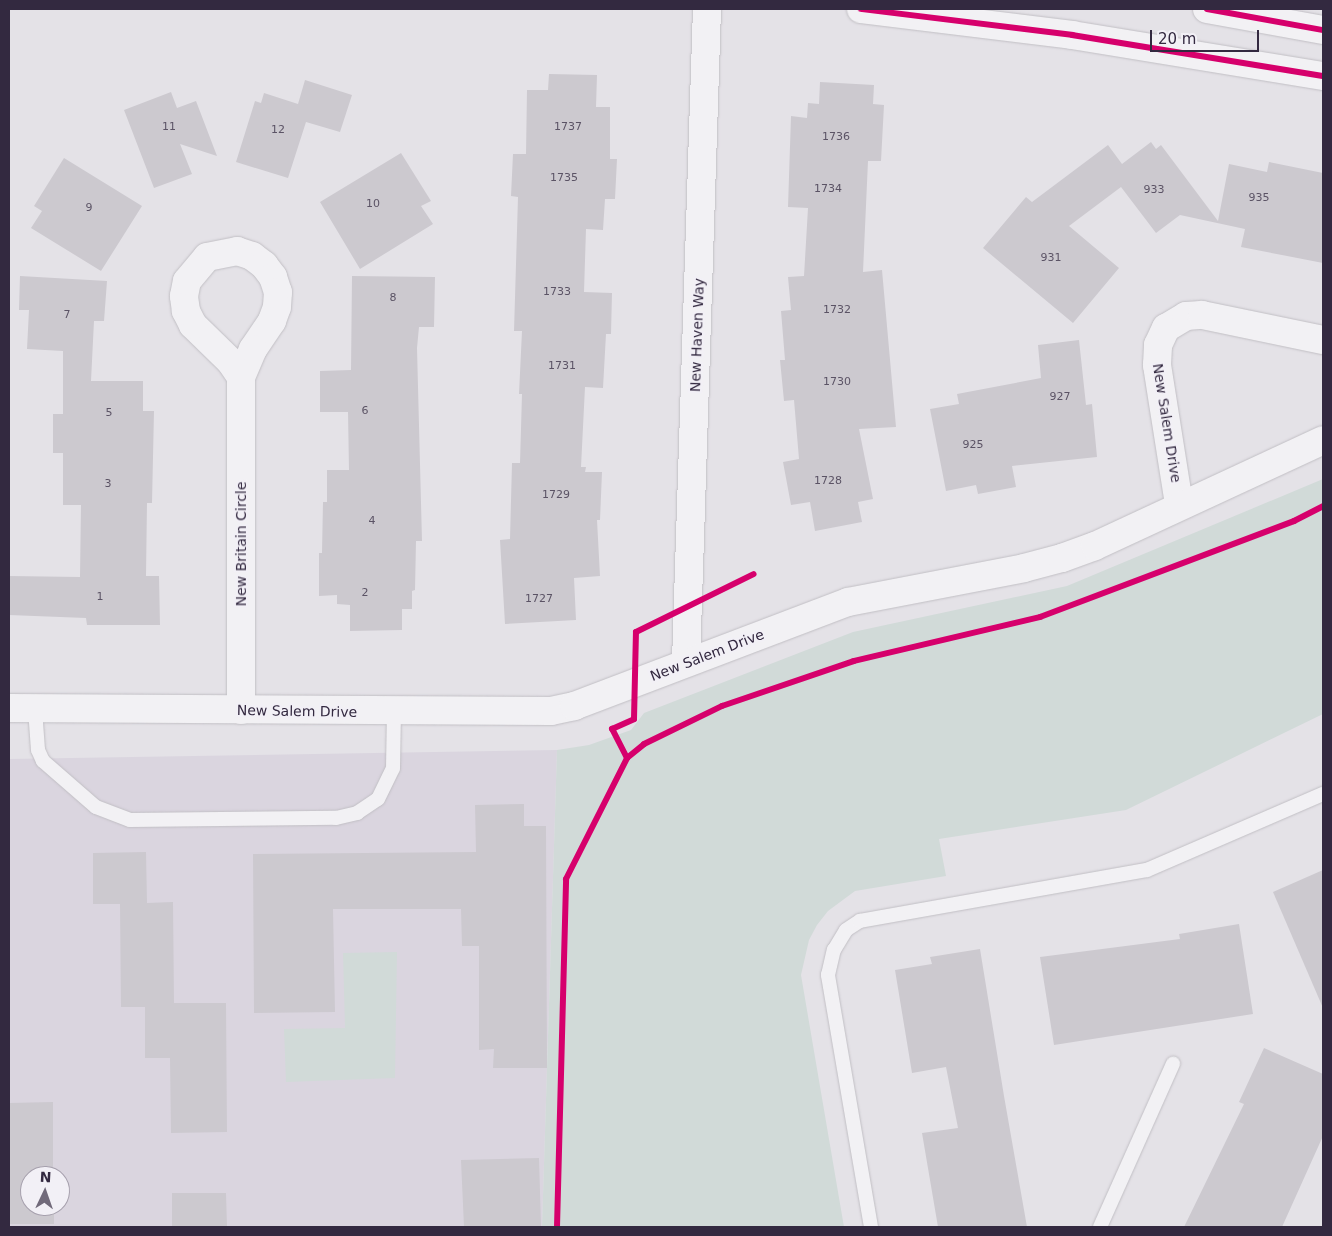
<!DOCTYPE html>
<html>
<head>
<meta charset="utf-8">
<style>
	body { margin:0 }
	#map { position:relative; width:1332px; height:1236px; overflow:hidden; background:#e4e2e7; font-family:"DejaVu Sans",sans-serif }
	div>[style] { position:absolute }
	.built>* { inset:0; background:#dad5df }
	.green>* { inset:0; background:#d1dad8 }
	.building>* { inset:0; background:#ccc9cf }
	.roads { filter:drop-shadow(0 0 1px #c1bfc4) drop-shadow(0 0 1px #c1bfc4) }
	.service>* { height:14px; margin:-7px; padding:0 7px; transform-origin:7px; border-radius:7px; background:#f2f1f4 }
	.minor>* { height:28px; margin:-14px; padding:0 14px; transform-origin:14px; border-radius:14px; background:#f2f1f4 }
	.tertiary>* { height:28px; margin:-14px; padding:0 14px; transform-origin:14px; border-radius:14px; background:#f2f1f4 }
	.cycleway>* { height:6px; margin:-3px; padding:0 3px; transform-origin:3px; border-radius:3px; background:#d6006c }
	span { translate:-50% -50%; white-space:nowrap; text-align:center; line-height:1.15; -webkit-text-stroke:4.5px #f2f0f6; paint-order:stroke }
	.number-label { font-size:11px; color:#5b5365 }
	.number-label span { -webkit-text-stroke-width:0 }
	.street-label { font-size:14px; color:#332940 }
	.frame { position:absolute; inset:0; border:10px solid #332940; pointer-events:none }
	.north { position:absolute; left:20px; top:1166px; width:50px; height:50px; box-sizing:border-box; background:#f2f0f6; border:1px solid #a6a0ad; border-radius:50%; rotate:3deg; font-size:14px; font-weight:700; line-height:20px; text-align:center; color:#332940 }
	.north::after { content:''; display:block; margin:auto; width:18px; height:22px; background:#716a7a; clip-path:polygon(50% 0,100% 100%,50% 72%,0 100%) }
	.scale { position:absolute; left:1150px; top:30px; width:109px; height:22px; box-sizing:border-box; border:2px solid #332940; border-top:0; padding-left:6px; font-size:15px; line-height:18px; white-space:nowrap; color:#332940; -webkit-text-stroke:4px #f2f0f6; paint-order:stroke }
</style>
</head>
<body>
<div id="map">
	<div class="built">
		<i style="clip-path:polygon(evenodd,557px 750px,542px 1227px,9px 1227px,9px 759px,557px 750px,30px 1176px,60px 1176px,60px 1206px,30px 1206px,30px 1176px)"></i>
	</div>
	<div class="green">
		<i style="clip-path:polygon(1323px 479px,1323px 714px,1126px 810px,939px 839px,946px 876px,855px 891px,828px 911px,817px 925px,809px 940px,801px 975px,844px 1227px,542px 1227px,557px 750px,589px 745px,631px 730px,644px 713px,853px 632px,1067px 586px)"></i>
		<i style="clip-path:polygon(397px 952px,395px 1078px,286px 1082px,284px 1029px,345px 1028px,343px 953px)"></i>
	</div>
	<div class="building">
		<i style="clip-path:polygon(549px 74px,597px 75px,596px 107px,610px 107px,610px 159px,617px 159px,615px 199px,605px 199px,603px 230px,586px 229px,584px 292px,612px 293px,611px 334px,606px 334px,603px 388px,585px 387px,581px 467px,586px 467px,585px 472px,602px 472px,600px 520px,597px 520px,600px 576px,574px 578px,576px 620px,505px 624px,500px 540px,510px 539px,512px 463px,520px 463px,522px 394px,519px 394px,522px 331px,514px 331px,518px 197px,511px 196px,513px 154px,526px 154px,527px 90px,548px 90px)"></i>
		<i style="clip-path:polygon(305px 80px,352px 95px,340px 132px,306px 122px,288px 178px,236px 162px,255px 101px,261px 103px,264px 93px,298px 104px)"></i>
		<i style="clip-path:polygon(820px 82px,874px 85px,873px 104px,884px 105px,881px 161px,868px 161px,863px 272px,882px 270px,896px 427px,859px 429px,873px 499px,858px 502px,862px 522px,815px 531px,810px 502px,791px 505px,783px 462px,799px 459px,794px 400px,784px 401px,780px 360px,785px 360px,781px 311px,791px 310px,788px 277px,804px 276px,808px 208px,788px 207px,791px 116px,807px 118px,808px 103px,819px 104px)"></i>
		<i style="clip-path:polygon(171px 92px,177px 108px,196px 101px,217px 156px,180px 144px,192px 174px,154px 188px,124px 110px)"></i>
		<i style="clip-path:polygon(1151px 142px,1156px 149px,1161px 145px,1218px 221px,1229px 164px,1267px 172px,1269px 162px,1323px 173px,1323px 263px,1241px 247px,1245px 229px,1180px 215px,1156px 233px,1121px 187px,1069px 226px,1119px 268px,1073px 323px,983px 248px,1026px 197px,1032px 202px,1108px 145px,1122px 164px)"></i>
		<i style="clip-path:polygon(401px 153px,431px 201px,421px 206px,433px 224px,360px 269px,320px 202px)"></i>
		<i style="clip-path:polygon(64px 158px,142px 206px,101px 271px,31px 228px,42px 211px,34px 206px)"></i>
		<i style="clip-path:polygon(20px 276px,107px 281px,104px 321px,94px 321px,91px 381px,143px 381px,143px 411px,154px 411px,152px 503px,147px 503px,146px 576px,159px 576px,160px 625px,87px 625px,86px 618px,9px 615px,9px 576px,80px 577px,81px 505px,63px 505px,63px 453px,53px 453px,53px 414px,63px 414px,63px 351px,27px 349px,29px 310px,19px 310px)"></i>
		<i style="clip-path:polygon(352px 276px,435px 277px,434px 327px,419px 327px,417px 348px,422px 541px,416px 541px,415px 590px,412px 591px,412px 609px,402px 609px,402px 630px,350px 631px,350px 605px,337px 604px,337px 595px,319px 596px,319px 553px,322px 553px,323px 502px,327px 502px,327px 470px,349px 470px,348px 412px,320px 412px,320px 371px,351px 370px)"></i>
		<i style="clip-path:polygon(1079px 340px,1086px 405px,1092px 404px,1097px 457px,1012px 466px,1016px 487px,978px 494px,976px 485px,946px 491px,930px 409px,959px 404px,957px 394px,1041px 378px,1038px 345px)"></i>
		<i style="clip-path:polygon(524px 804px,524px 826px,546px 826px,547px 1068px,493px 1068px,494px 1049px,479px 1050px,479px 946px,462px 946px,461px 909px,333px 909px,335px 1012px,254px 1013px,253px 854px,476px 852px,475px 805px)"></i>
		<i style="clip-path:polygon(146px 852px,147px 903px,173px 902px,174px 1003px,226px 1003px,227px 1132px,171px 1133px,170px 1058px,145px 1058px,145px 1007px,121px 1007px,120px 904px,93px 904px,93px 853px)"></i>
		<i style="clip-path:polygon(1323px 870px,1323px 1008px,1273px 892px)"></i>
		<i style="clip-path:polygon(1239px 924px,1253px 1014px,1054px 1045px,1040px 957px,1180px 939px,1179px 934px)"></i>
		<i style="clip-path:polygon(980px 949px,1004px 1096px,1027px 1227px,938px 1227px,922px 1133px,958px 1128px,946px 1067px,912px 1073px,895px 970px,932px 964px,930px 957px)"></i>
		<i style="clip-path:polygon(1264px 1048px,1323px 1074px,1323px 1136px,1282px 1227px,1184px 1227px,1244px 1104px,1239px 1102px)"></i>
		<i style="clip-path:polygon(53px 1102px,53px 1176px,30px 1176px,30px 1206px,54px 1206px,54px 1224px,9px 1224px,9px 1103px)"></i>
		<i style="clip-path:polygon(539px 1158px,541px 1227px,464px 1227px,461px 1160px)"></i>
		<i style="clip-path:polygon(172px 1193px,226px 1193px,227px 1227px,172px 1227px)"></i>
	</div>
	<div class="roads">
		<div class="service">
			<i style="left:35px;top:709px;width:41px;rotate:85.8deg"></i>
			<i style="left:38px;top:750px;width:12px;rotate:66deg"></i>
			<i style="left:43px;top:761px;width:70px;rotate:41deg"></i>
			<i style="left:96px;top:807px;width:36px;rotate:21deg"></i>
			<i style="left:130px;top:820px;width:206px;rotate:-0.6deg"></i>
			<i style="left:336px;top:818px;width:22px;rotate:-13deg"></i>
			<i style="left:357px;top:813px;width:25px;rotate:-34deg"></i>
			<i style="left:378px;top:799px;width:34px;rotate:-64deg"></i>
			<i style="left:393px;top:768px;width:56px;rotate:-89deg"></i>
			<i style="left:871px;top:1227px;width:256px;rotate:-99.7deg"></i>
			<i style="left:828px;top:975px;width:26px;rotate:-77deg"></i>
			<i style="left:834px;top:950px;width:23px;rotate:-59deg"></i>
			<i style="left:846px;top:930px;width:17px;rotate:-33deg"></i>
			<i style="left:860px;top:921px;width:291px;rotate:-10.1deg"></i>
			<i style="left:1147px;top:870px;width:192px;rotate:-23.4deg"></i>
			<i style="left:1100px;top:1227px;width:179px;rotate:-65.9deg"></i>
		</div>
		<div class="minor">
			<i style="left:237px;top:251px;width:16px;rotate:18deg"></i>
			<i style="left:252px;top:256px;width:15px;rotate:37deg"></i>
			<i style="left:264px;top:265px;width:15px;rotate:53deg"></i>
			<i style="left:273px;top:277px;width:16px;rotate:72deg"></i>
			<i style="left:278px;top:292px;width:15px;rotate:94deg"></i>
			<i style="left:277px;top:307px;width:15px;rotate:110deg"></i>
			<i style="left:272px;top:321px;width:34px;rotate:124deg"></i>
			<i style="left:253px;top:349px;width:30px;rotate:113deg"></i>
			<i style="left:241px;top:377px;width:18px;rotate:-124deg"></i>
			<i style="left:231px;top:362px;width:53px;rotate:-135.8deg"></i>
			<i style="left:193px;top:325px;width:16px;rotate:-117deg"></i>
			<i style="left:186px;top:311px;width:15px;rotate:-98deg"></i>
			<i style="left:184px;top:296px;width:15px;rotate:-79deg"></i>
			<i style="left:187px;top:281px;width:31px;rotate:-50deg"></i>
			<i style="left:207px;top:257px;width:31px;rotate:-11deg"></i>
			<i style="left:241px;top:377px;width:333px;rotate:90deg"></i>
			<i style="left:1179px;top:504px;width:141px;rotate:-99deg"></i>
			<i style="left:1157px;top:365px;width:20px;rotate:-87deg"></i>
			<i style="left:1158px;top:345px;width:19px;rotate:-65deg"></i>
			<i style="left:1166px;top:328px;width:23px;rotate:-31deg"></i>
			<i style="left:1186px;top:316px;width:16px;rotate:-4deg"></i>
			<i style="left:1202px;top:315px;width:124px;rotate:11.7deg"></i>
			<i style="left:686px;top:662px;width:653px;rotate:-88.16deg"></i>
			<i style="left:9px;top:708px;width:542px;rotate:0.32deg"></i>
			<i style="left:551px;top:711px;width:24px;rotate:-12deg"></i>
			<i style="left:574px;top:706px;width:293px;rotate:-20.8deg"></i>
			<i style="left:848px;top:602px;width:179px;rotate:-10.9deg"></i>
			<i style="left:1024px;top:568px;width:39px;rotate:-15deg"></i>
			<i style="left:1062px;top:558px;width:35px;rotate:-20deg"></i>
			<i style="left:1095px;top:546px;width:251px;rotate:-24.9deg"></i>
		</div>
		<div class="tertiary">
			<i style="left:861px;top:9px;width:213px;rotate:7deg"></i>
			<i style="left:1072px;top:35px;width:254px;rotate:9.3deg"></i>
			<i style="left:1207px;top:9px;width:118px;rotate:10.3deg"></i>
		</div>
	</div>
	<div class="cycleway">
		<i style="left:861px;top:9px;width:213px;rotate:7deg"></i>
		<i style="left:1072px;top:35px;width:254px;rotate:9.3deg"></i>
		<i style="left:1207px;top:9px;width:118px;rotate:10.3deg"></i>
		<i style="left:627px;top:758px;width:33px;rotate:-117deg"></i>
		<i style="left:612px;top:729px;width:24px;rotate:-24deg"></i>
		<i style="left:634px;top:719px;width:87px;rotate:-88.7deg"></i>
		<i style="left:636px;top:632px;width:131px;rotate:-26.2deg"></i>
		<i style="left:557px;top:1227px;width:348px;rotate:-88.5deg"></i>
		<i style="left:566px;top:879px;width:136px;rotate:-63.2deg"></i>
		<i style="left:627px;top:758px;width:22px;rotate:-39deg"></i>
		<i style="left:644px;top:744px;width:87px;rotate:-26deg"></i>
		<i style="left:722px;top:706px;width:139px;rotate:-18.8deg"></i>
		<i style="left:854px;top:661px;width:191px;rotate:-13.3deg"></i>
		<i style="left:1040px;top:617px;width:272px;rotate:-20.7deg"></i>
		<i style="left:1294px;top:521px;width:33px;rotate:-27deg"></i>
	</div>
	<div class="number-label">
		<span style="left:169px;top:127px">11</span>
		<span style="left:568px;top:127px">1737</span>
		<span style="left:278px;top:130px">12</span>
		<span style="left:836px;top:137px">1736</span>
		<span style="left:564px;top:178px">1735</span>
		<span style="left:828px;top:189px">1734</span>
		<span style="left:1154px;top:190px">933</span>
		<span style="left:1259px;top:198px">935</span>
		<span style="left:373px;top:204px">10</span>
		<span style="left:89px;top:208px">9</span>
		<span style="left:1051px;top:258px">931</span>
		<span style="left:557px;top:292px">1733</span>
		<span style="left:393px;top:298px">8</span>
		<span style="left:837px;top:310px">1732</span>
		<span style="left:67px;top:315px">7</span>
		<span style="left:562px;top:366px">1731</span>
		<span style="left:837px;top:382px">1730</span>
		<span style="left:1060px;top:397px">927</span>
		<span style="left:365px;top:411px">6</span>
		<span style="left:109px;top:413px">5</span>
		<span style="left:973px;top:445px">925</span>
		<span style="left:828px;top:481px">1728</span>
		<span style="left:108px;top:484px">3</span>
		<span style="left:556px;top:495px">1729</span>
		<span style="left:372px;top:521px">4</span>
		<span style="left:365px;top:593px">2</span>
		<span style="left:100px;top:597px">1</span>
		<span style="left:539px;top:599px">1727</span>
	</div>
	<div class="street-label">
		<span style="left:697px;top:335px;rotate:-88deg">New Haven Way</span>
		<span style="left:1167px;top:423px;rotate:81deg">New Salem Drive</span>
		<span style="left:241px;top:544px;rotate:-90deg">New Britain Circle</span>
		<span style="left:707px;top:655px;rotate:-21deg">New Salem Drive</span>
		<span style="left:297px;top:711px;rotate:1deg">New Salem Drive</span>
	</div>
	<div class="frame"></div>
	<div class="north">N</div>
	<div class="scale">20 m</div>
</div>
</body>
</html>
